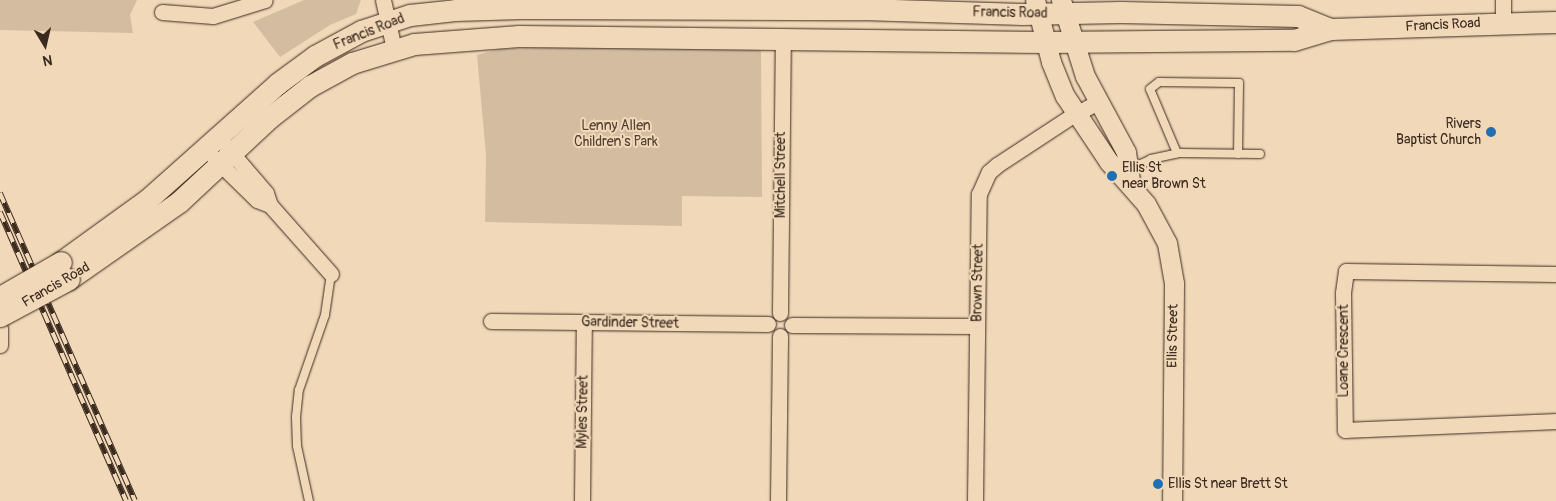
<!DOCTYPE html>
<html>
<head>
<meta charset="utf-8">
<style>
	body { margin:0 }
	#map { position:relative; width:1556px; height:501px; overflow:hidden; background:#f1d8b9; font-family:Pangolin,sans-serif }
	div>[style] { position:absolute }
	.green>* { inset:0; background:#d3bca0 }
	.roads { filter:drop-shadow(0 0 1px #3b2a1e) drop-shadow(0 0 1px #3b2a1e) }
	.service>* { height:8px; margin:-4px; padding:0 4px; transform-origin:4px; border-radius:4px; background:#f1d8b9 }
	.minor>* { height:15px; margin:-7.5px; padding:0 7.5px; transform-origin:7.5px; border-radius:7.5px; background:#f1d8b9 }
	.tertiary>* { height:19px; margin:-9.5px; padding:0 9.5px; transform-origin:9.5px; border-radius:9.5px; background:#f1d8b9 }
	.secondary>* { height:21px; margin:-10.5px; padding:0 10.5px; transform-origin:10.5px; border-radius:10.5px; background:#f1d8b9 }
	.rail>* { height:5.5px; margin-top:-2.75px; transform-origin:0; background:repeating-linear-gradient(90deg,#f1d8b9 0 11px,#3b2a1e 0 22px); box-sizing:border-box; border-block:1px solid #3b2a1e }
	.bridges { filter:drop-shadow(0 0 1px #3b2a1e) drop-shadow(0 0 1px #3b2a1e) }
	.secondary-bridge>* { height:21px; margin:-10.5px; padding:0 10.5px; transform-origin:10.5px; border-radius:10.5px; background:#f1d8b9 }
	.dots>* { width:14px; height:14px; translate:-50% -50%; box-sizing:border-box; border:2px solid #f1d8b9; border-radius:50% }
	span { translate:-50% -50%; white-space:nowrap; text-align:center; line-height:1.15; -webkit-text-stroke:4px #f1d8b9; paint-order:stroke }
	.street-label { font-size:14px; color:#3b2a1e }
	.poi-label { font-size:14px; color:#3b2a1e }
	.right { translate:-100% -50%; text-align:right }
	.left { translate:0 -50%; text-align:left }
	.park-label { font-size:14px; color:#524032 }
	.north { position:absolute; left:20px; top:20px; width:50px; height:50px; -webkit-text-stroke:4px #f1d8b9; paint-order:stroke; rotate:171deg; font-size:14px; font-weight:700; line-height:20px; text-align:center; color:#3b2a1e }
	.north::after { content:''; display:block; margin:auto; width:18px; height:22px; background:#3b2a1e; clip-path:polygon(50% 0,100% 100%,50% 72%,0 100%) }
</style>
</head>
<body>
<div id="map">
	<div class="green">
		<i style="clip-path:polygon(0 0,137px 0,130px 15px,133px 33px,0 30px)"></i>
		<i style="clip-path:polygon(304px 0,361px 0,356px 14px,330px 25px,280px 57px,253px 22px)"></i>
		<i style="clip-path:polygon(746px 39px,761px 51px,762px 197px,682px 196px,682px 226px,485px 222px,486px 155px,477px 55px,499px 49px)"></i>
	</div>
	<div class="roads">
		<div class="service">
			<i style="left:1177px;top:153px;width:69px;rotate:-112.9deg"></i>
			<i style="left:1150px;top:89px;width:11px;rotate:-38deg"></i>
			<i style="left:1159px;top:82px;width:80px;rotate:0.7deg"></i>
			<i style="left:1239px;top:83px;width:71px;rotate:90.8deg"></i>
			<i style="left:1130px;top:169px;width:23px;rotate:-25deg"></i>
			<i style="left:1151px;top:159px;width:30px;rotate:-12deg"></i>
			<i style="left:1180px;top:153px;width:80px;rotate:0.7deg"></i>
			<i style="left:309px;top:501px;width:56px;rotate:-102.3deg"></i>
			<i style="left:297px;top:446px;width:29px;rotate:-92deg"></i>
			<i style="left:296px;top:417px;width:27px;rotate:-84deg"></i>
			<i style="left:299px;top:390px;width:79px;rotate:-70.9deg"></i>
			<i style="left:325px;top:315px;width:41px;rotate:-81.7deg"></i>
		</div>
		<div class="minor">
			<i style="left:383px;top:0;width:50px;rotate:77.3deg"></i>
			<i style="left:1503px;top:0;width:22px;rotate:90deg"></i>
			<i style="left:162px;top:12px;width:51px;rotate:4.5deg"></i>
			<i style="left:213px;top:16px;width:54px;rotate:-17.1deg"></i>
			<i style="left:225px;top:145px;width:63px;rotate:49.5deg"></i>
			<i style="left:266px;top:193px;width:13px;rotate:72deg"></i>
			<i style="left:214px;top:158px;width:60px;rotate:44.3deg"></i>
			<i style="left:257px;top:200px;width:14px;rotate:21deg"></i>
			<i style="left:270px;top:205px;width:92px;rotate:48.5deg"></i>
			<i style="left:1556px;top:274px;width:210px;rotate:-179.2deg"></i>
			<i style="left:1346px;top:271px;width:22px;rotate:98deg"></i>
			<i style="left:1343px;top:293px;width:137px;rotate:89.2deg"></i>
			<i style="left:1345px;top:430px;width:211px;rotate:-2.4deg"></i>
			<i style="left:780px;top:313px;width:276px;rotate:-89.4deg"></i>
			<i style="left:491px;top:321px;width:277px;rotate:0.6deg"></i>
			<i style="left:792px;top:325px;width:185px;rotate:0.3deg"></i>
			<i style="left:0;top:328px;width:17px;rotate:90deg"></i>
			<i style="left:582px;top:501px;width:179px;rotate:-89.4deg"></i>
			<i style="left:778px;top:501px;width:165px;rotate:-89.3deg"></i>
			<i style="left:975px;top:501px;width:307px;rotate:-89.3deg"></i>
			<i style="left:979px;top:194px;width:24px;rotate:-66deg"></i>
			<i style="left:989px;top:172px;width:11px;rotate:-41deg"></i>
			<i style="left:997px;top:165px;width:87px;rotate:-33.3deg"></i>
			<i style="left:1070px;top:117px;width:32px;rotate:-28deg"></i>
		</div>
		<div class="tertiary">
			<i style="left:1035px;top:0;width:64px;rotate:75.5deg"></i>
			<i style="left:1051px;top:62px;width:37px;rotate:68deg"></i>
			<i style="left:1065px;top:96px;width:79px;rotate:56.3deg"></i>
			<i style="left:1109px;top:162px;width:56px;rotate:48.6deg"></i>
			<i style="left:1146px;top:204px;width:44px;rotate:61.7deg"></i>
			<i style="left:1167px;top:243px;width:41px;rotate:80.1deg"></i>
			<i style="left:1174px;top:283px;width:218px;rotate:90.5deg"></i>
			<i style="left:1061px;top:0;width:80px;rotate:72.5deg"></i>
			<i style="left:1085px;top:76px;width:86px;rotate:61.7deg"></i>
			<i style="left:1126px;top:152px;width:30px;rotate:82deg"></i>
		</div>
		<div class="secondary">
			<i style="left:61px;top:262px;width:106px;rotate:-35.8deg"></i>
			<i style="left:147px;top:200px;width:174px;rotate:-41.7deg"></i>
			<i style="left:277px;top:84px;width:47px;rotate:-36.4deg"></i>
			<i style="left:315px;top:56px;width:52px;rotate:-28.5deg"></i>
			<i style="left:361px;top:31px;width:52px;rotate:-18.1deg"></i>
			<i style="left:410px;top:15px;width:45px;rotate:-6.3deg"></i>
			<i style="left:455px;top:10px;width:67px;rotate:-1.7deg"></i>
			<i style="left:522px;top:8px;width:340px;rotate:0.2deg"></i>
			<i style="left:862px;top:9px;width:160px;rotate:1.8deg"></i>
			<i style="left:1022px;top:14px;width:99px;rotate:-1.2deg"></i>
			<i style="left:1121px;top:12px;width:177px;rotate:1.3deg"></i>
			<i style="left:1298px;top:16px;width:35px;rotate:22deg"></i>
			<i style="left:69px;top:279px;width:134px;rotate:-35deg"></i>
			<i style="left:179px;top:202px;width:123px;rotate:-43deg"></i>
			<i style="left:269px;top:118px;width:52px;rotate:-38deg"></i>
			<i style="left:310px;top:86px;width:48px;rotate:-28.7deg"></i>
			<i style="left:352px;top:63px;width:65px;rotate:-17deg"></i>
			<i style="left:414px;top:44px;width:105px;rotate:-4.4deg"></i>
			<i style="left:519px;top:36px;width:526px;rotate:0.65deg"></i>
			<i style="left:1045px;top:42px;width:249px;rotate:-0.5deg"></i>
			<i style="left:1294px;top:40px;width:38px;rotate:-17deg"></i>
			<i style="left:1330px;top:29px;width:226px;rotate:-1.8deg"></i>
		</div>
	</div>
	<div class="rail">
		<i style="left:0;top:193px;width:336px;rotate:66.3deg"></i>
		<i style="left:0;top:212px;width:315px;rotate:66.4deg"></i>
	</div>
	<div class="bridges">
		<div class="secondary-bridge">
			<i style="left:0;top:297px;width:70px;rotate:-29.8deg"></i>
			<i style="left:0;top:316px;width:78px;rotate:-28.2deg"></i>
		</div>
	</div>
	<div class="dots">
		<i style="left:1491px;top:132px;background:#1f6fb2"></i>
		<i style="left:1112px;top:176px;background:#1f6fb2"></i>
		<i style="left:1158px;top:484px;background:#1f6fb2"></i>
	</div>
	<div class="street-label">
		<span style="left:1010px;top:13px;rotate:1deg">Francis Road</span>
		<span style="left:1443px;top:25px;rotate:-3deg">Francis Road</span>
		<span style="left:369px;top:32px;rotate:-22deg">Francis Road</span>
		<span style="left:781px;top:175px;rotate:-90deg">Mitchell Street</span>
		<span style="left:978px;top:283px;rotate:-89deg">Brown Street</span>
		<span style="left:56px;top:285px;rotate:-30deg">Francis Road</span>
		<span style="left:630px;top:323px;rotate:1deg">Gardinder Street</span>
		<span style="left:1173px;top:336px;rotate:-89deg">Ellis Street</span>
		<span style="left:1344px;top:351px;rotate:-90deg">Loane Crescent</span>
		<span style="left:583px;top:412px;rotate:-89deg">Myles Street</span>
	</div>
	<div class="poi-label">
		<span class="right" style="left:1481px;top:132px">Rivers<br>Baptist Church</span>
		<span class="left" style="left:1122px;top:176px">Ellis St<br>near Brown St</span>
		<span class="left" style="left:1168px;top:484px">Ellis St near Brett St</span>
	</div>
	<div class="park-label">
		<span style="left:616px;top:134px">Lenny Allen<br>Children's Park</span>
	</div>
	<div class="north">N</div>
</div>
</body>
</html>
